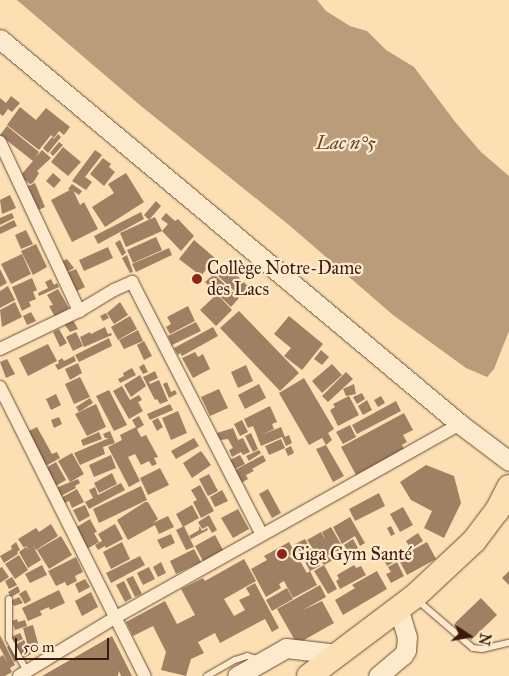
<!DOCTYPE html>
<html>
<head>
<meta charset="utf-8">
<style>
	body { margin:0 }
	#map { position:relative; width:509px; height:676px; overflow:hidden; background:#fcdfb2; font-family:"IM FELL Great Primer",serif }
	div>[style] { position:absolute }
	.water>* { inset:0; background:#bb9c7a }
	.building>* { inset:0; background:#a08063 }
	.roads { filter:drop-shadow(0 0 1px #6c4b36) drop-shadow(0 0 1px #6c4b36) }
	.lane>* { height:6px; margin:-3px; padding:0 3px; transform-origin:3px; border-radius:3px; background:#fdeacd }
	.street>* { height:12px; margin:-6px; padding:0 6px; transform-origin:6px; border-radius:6px; background:#fdeacd }
	.secondary>* { height:19px; margin:-9.5px; padding:0 9.5px; transform-origin:9.5px; border-radius:9.5px; background:#fdeacd }
	.highway>* { height:24px; margin:-12px; padding:0 12px; transform-origin:12px; border-radius:12px; background:#fcdfb2 }
	.dots>* { width:14px; height:14px; translate:-50% -50%; box-sizing:border-box; border:2px solid #fdeacd; border-radius:50% }
	span { translate:-50% -50%; white-space:nowrap; text-align:center; line-height:1.15; -webkit-text-stroke:4.5px #fdeacd; paint-order:stroke }
	.poi-label { font-size:18px; color:#3c1a0d }
	.left { translate:0 -50%; text-align:left }
	.water-label { font-size:19px; color:#684833; font-style:italic }
	.north { position:absolute; left:444px; top:611px; width:50px; height:50px; -webkit-text-stroke:4px #fdeacd; paint-order:stroke; rotate:102deg; font-size:14px; font-weight:700; line-height:20px; text-align:center; color:#3c1a0d }
	.north::after { content:''; display:block; margin:auto; width:18px; height:22px; background:#3c1a0d; clip-path:polygon(50% 0,100% 100%,50% 72%,0 100%) }
	.scale { position:absolute; left:15px; top:638px; width:94px; height:22px; box-sizing:border-box; border:2px solid #3c1a0d; border-top:0; padding-left:6px; font-size:15px; line-height:18px; white-space:nowrap; color:#3c1a0d; -webkit-text-stroke:4px #fdeacd; paint-order:stroke }
</style>
</head>
<body>
<div id="map">
	<div class="water">
		<i style="clip-path:polygon(17px 0,317px 0,326px 11px,350px 26px,367px 31px,386px 50px,414px 67px,456px 123px,481px 152px,509px 176px,509px 331px,494px 369px,487px 377px,466px 368px,393px 315px,289px 225px,141px 106px)"></i>
	</div>
	<div class="building">
		<i style="clip-path:polygon(11px 96px,20px 103px,12px 112px,8px 109px,3px 116px,0 114px,0 98px,6px 103px)"></i>
		<i style="clip-path:polygon(20px 107px,36px 120px,46px 108px,70px 127px,64px 135px,59px 131px,54px 138px,51px 135px,39px 150px,7px 125px)"></i>
		<i style="clip-path:polygon(7px 126px,39px 152px,36px 157px,42px 150px,51px 158px,37px 171px,39px 173px,33px 183px,30px 184px,20px 176px,33px 161px,0 135px)"></i>
		<i style="clip-path:polygon(58px 134px,61px 137px,48px 153px,43px 148px,52px 137px,54px 139px)"></i>
		<i style="clip-path:polygon(59px 142px,63px 145px,53px 156px,50px 153px)"></i>
		<i style="clip-path:polygon(63px 147px,81px 162px,68px 176px,51px 162px)"></i>
		<i style="clip-path:polygon(95px 150px,102px 155px,85px 177px,92px 182px,86px 190px,72px 181px)"></i>
		<i style="clip-path:polygon(103px 158px,111px 164px,109px 167px,115px 172px,104px 186px,90px 174px)"></i>
		<i style="clip-path:polygon(53px 173px,61px 180px,54px 188px,46px 181px)"></i>
		<i style="clip-path:polygon(126px 173px,144px 202px,105px 227px,92px 207px,114px 193px,108px 184px)"></i>
		<i style="clip-path:polygon(35px 183px,45px 207px,34px 212px,24px 188px)"></i>
		<i style="clip-path:polygon(72px 184px,82px 191px,79px 195px,72px 190px,71px 191px,73px 190px,80px 205px,84px 202px,98px 229px,72px 242px,51px 200px,70px 190px,68px 189px)"></i>
		<i style="clip-path:polygon(10px 195px,16px 208px,2px 214px,0 200px)"></i>
		<i style="clip-path:polygon(156px 201px,161px 206px,149px 220px,144px 215px)"></i>
		<i style="clip-path:polygon(141px 212px,144px 219px,98px 244px,94px 236px)"></i>
		<i style="clip-path:polygon(12px 213px,14px 218px,0 225px,0 218px)"></i>
		<i style="clip-path:polygon(166px 213px,175px 221px,178px 219px,194px 236px,181px 251px,162px 231px,168px 224px,161px 219px)"></i>
		<i style="clip-path:polygon(155px 217px,162px 231px,126px 247px,120px 233px)"></i>
		<i style="clip-path:polygon(14px 220px,17px 226px,0 234px,0 227px)"></i>
		<i style="clip-path:polygon(26px 230px,33px 244px,21px 249px,15px 235px)"></i>
		<i style="clip-path:polygon(156px 237px,162px 250px,133px 263px,127px 250px)"></i>
		<i style="clip-path:polygon(120px 240px,126px 253px,122px 256px,115px 243px)"></i>
		<i style="clip-path:polygon(194px 240px,215px 258px,201px 276px,179px 259px)"></i>
		<i style="clip-path:polygon(36px 244px,47px 267px,33px 275px,21px 251px)"></i>
		<i style="clip-path:polygon(108px 247px,113px 258px,84px 271px,79px 260px)"></i>
		<i style="clip-path:polygon(169px 248px,172px 255px,136px 272px,132px 264px)"></i>
		<i style="clip-path:polygon(22px 254px,31px 274px,11px 284px,1px 264px)"></i>
		<i style="clip-path:polygon(127px 255px,133px 272px,130px 273px,122px 258px)"></i>
		<i style="clip-path:polygon(67px 259px,74px 268px,67px 272px,62px 261px)"></i>
		<i style="clip-path:polygon(226px 265px,251px 289px,242px 298px,217px 275px)"></i>
		<i style="clip-path:polygon(0 269px,7px 283px,0 287px)"></i>
		<i style="clip-path:polygon(76px 269px,85px 287px,75px 292px,66px 273px)"></i>
		<i style="clip-path:polygon(214px 274px,239px 298px,231px 307px,205px 282px)"></i>
		<i style="clip-path:polygon(32px 278px,37px 290px,33px 292px,36px 299px,29px 302px,31px 306px,22px 311px,12px 287px)"></i>
		<i style="clip-path:polygon(51px 279px,54px 285px,57px 283px,59px 287px,39px 296px,38px 293px,48px 288px,45px 282px)"></i>
		<i style="clip-path:polygon(8px 286px,15px 300px,0 308px,0 291px)"></i>
		<i style="clip-path:polygon(58px 289px,69px 308px,55px 317px,49px 306px,53px 305px,47px 295px)"></i>
		<i style="clip-path:polygon(217px 294px,232px 310px,216px 326px,200px 310px)"></i>
		<i style="clip-path:polygon(15px 302px,22px 317px,2px 327px,0 310px)"></i>
		<i style="clip-path:polygon(120px 302px,128px 315px,114px 324px,107px 313px)"></i>
		<i style="clip-path:polygon(188px 306px,195px 321px,170px 334px,166px 327px,171px 324px,167px 317px)"></i>
		<i style="clip-path:polygon(239px 311px,299px 373px,280px 391px,220px 328px)"></i>
		<i style="clip-path:polygon(31px 312px,36px 321px,27px 325px,23px 316px)"></i>
		<i style="clip-path:polygon(106px 313px,109px 318px,103px 321px,100px 316px)"></i>
		<i style="clip-path:polygon(130px 316px,137px 329px,118px 340px,111px 327px)"></i>
		<i style="clip-path:polygon(289px 316px,323px 344px,302px 370px,284px 356px,291px 348px,274px 334px)"></i>
		<i style="clip-path:polygon(73px 320px,78px 329px,70px 332px,64px 324px)"></i>
		<i style="clip-path:polygon(196px 322px,201px 331px,172px 345px,168px 336px)"></i>
		<i style="clip-path:polygon(105px 327px,108px 334px,111px 333px,112px 335px,84px 347px,80px 337px,90px 332px,91px 334px)"></i>
		<i style="clip-path:polygon(213px 327px,218px 336px,182px 356px,180px 353px,178px 355px,174px 348px)"></i>
		<i style="clip-path:polygon(59px 329px,67px 343px,60px 347px,53px 332px)"></i>
		<i style="clip-path:polygon(138px 330px,143px 341px,124px 349px,119px 340px)"></i>
		<i style="clip-path:polygon(76px 332px,83px 346px,73px 351px,66px 337px)"></i>
		<i style="clip-path:polygon(109px 338px,112px 346px,79px 362px,75px 355px)"></i>
		<i style="clip-path:polygon(144px 341px,152px 356px,144px 360px,137px 345px)"></i>
		<i style="clip-path:polygon(48px 344px,57px 361px,28px 376px,19px 358px)"></i>
		<i style="clip-path:polygon(321px 350px,329px 357px,322px 365px,314px 359px)"></i>
		<i style="clip-path:polygon(195px 352px,198px 357px,203px 354px,210px 369px,193px 378px,182px 358px)"></i>
		<i style="clip-path:polygon(74px 356px,76px 361px,58px 370px,55px 365px,59px 363px,58px 361px,62px 358px,64px 361px)"></i>
		<i style="clip-path:polygon(7px 359px,15px 374px,6px 378px,0 362px)"></i>
		<i style="clip-path:polygon(78px 363px,82px 373px,70px 380px,65px 369px)"></i>
		<i style="clip-path:polygon(144px 364px,148px 372px,143px 374px,139px 367px)"></i>
		<i style="clip-path:polygon(332px 364px,342px 375px,322px 393px,312px 381px)"></i>
		<i style="clip-path:polygon(246px 365px,253px 381px,238px 388px,231px 372px)"></i>
		<i style="clip-path:polygon(132px 368px,136px 375px,120px 383px,118px 379px,124px 376px,123px 373px)"></i>
		<i style="clip-path:polygon(155px 371px,158px 378px,149px 382px,150px 384px,159px 380px,168px 401px,160px 404px,157px 399px,155px 400px,143px 377px)"></i>
		<i style="clip-path:polygon(346px 372px,353px 379px,328px 402px,322px 396px)"></i>
		<i style="clip-path:polygon(140px 375px,146px 386px,131px 397px,124px 385px)"></i>
		<i style="clip-path:polygon(80px 377px,90px 397px,74px 404px,65px 384px)"></i>
		<i style="clip-path:polygon(304px 378px,334px 429px,328px 433px,332px 440px,326px 445px,344px 476px,333px 482px,316px 449px,326px 445px,322px 438px,309px 445px,279px 393px)"></i>
		<i style="clip-path:polygon(167px 382px,171px 392px,175px 390px,177px 394px,169px 398px,163px 384px)"></i>
		<i style="clip-path:polygon(259px 384px,266px 398px,245px 409px,238px 395px)"></i>
		<i style="clip-path:polygon(354px 384px,356px 394px,346px 396px,343px 389px)"></i>
		<i style="clip-path:polygon(122px 386px,130px 400px,139px 395px,142px 400px,138px 402px,143px 411px,129px 419px,113px 391px)"></i>
		<i style="clip-path:polygon(219px 389px,228px 408px,210px 416px,201px 397px)"></i>
		<i style="clip-path:polygon(109px 390px,127px 425px,114px 431px,96px 396px)"></i>
		<i style="clip-path:polygon(362px 393px,365px 399px,357px 404px,353px 397px)"></i>
		<i style="clip-path:polygon(56px 394px,61px 405px,51px 410px,46px 399px)"></i>
		<i style="clip-path:polygon(349px 396px,359px 415px,338px 426px,330px 410px,335px 407px,333px 404px)"></i>
		<i style="clip-path:polygon(381px 396px,385px 403px,378px 407px,374px 400px)"></i>
		<i style="clip-path:polygon(90px 398px,93px 403px,79px 412px,76px 407px)"></i>
		<i style="clip-path:polygon(367px 400px,372px 410px,363px 415px,358px 406px)"></i>
		<i style="clip-path:polygon(396px 401px,401px 411px,357px 434px,352px 425px)"></i>
		<i style="clip-path:polygon(96px 404px,106px 427px,87px 436px,75px 414px)"></i>
		<i style="clip-path:polygon(170px 404px,173px 410px,150px 420px,147px 414px)"></i>
		<i style="clip-path:polygon(270px 406px,277px 422px,272px 424px,274px 429px,261px 435px,281px 427px,285px 437px,289px 435px,292px 443px,286px 446px,282px 437px,261px 446px,253px 426px,248px 428px,244px 419px)"></i>
		<i style="clip-path:polygon(178px 411px,187px 433px,171px 440px,162px 418px)"></i>
		<i style="clip-path:polygon(404px 413px,413px 430px,403px 435px,407px 442px,402px 445px,404px 449px,356px 475px,341px 447px)"></i>
		<i style="clip-path:polygon(139px 416px,144px 425px,137px 429px,141px 437px,146px 435px,158px 457px,154px 458px,157px 464px,152px 466px,149px 461px,141px 465px,135px 454px,128px 457px,140px 481px,129px 487px,108px 447px,122px 440px,120px 435px,136px 427px,132px 420px)"></i>
		<i style="clip-path:polygon(59px 417px,62px 424px,54px 428px,51px 420px)"></i>
		<i style="clip-path:polygon(158px 418px,163px 427px,157px 431px,152px 421px)"></i>
		<i style="clip-path:polygon(242px 420px,248px 432px,240px 436px,234px 424px)"></i>
		<i style="clip-path:polygon(350px 425px,356px 437px,343px 444px,336px 432px)"></i>
		<i style="clip-path:polygon(37px 427px,52px 454px,57px 452px,60px 458px,44px 467px,25px 433px)"></i>
		<i style="clip-path:polygon(233px 428px,238px 440px,243px 438px,250px 452px,243px 455px,241px 452px,232px 457px,229px 450px,233px 448px,228px 439px,220px 440px,217px 433px)"></i>
		<i style="clip-path:polygon(110px 431px,115px 443px,103px 447px,105px 454px,80px 465px,74px 453px,109px 438px,105px 438px,103px 434px)"></i>
		<i style="clip-path:polygon(99px 432px,102px 439px,83px 446px,81px 440px)"></i>
		<i style="clip-path:polygon(251px 433px,258px 449px,253px 452px,245px 436px)"></i>
		<i style="clip-path:polygon(194px 438px,199px 446px,176px 459px,171px 451px)"></i>
		<i style="clip-path:polygon(281px 439px,285px 448px,269px 455px,265px 446px)"></i>
		<i style="clip-path:polygon(291px 446px,294px 453px,288px 456px,285px 449px)"></i>
		<i style="clip-path:polygon(259px 450px,261px 453px,249px 461px,246px 456px)"></i>
		<i style="clip-path:polygon(201px 451px,211px 465px,192px 478px,183px 463px)"></i>
		<i style="clip-path:polygon(72px 453px,84px 474px,70px 482px,58px 461px)"></i>
		<i style="clip-path:polygon(111px 455px,116px 468px,94px 477px,89px 465px)"></i>
		<i style="clip-path:polygon(240px 455px,245px 464px,235px 469px,230px 460px)"></i>
		<i style="clip-path:polygon(263px 455px,266px 461px,252px 469px,254px 471px,246px 475px,248px 479px,241px 483px,235px 470px)"></i>
		<i style="clip-path:polygon(56px 462px,66px 480px,54px 487px,44px 469px)"></i>
		<i style="clip-path:polygon(426px 465px,454px 476px,461px 503px,444px 538px,424px 528px,432px 511px,411px 500px,400px 482px)"></i>
		<i style="clip-path:polygon(160px 468px,169px 485px,148px 495px,140px 478px)"></i>
		<i style="clip-path:polygon(112px 473px,117px 484px,99px 493px,94px 483px)"></i>
		<i style="clip-path:polygon(209px 474px,218px 491px,208px 496px,199px 479px)"></i>
		<i style="clip-path:polygon(78px 479px,80px 483px,75px 486px,76px 488px,59px 497px,53px 489px)"></i>
		<i style="clip-path:polygon(121px 483px,125px 490px,89px 509px,85px 502px,93px 498px,89px 490px,95px 487px,98px 495px)"></i>
		<i style="clip-path:polygon(200px 485px,214px 511px,201px 518px,193px 502px,197px 500px,191px 490px)"></i>
		<i style="clip-path:polygon(141px 486px,147px 500px,99px 523px,93px 509px)"></i>
		<i style="clip-path:polygon(77px 489px,84px 502px,72px 508px,69px 501px,62px 504px,59px 499px)"></i>
		<i style="clip-path:polygon(268px 489px,281px 513px,272px 518px,259px 494px)"></i>
		<i style="clip-path:polygon(222px 490px,228px 501px,215px 507px,210px 497px)"></i>
		<i style="clip-path:polygon(379px 493px,385px 506px,355px 521px,349px 509px)"></i>
		<i style="clip-path:polygon(145px 502px,148px 502px,158px 519px,153px 523px,168px 516px,174px 527px,159px 534px,155px 525px,128px 540px,117px 520px)"></i>
		<i style="clip-path:polygon(85px 505px,90px 516px,79px 522px,73px 510px)"></i>
		<i style="clip-path:polygon(192px 505px,199px 518px,183px 527px,176px 514px)"></i>
		<i style="clip-path:polygon(403px 507px,413px 525px,400px 532px,390px 514px)"></i>
		<i style="clip-path:polygon(238px 509px,249px 529px,233px 538px,221px 518px)"></i>
		<i style="clip-path:polygon(209px 515px,217px 530px,212px 533px,208px 526px,202px 529px,198px 522px)"></i>
		<i style="clip-path:polygon(350px 517px,365px 543px,360px 546px,355px 536px,342px 544px,333px 527px)"></i>
		<i style="clip-path:polygon(90px 519px,97px 532px,94px 533px,99px 542px,87px 549px,75px 528px)"></i>
		<i style="clip-path:polygon(51px 524px,58px 536px,36px 550px,33px 546px,41px 560px,28px 568px,19px 552px,26px 547px,29px 550px,26px 546px,24px 548px,18px 539px,36px 528px,39px 532px)"></i>
		<i style="clip-path:polygon(115px 524px,123px 539px,106px 548px,105px 546px,98px 550px,95px 545px,102px 541px,98px 534px)"></i>
		<i style="clip-path:polygon(184px 526px,194px 547px,186px 550px,176px 530px)"></i>
		<i style="clip-path:polygon(199px 526px,202px 531px,207px 528px,208px 530px,191px 539px,189px 536px,199px 530px)"></i>
		<i style="clip-path:polygon(391px 526px,395px 534px,391px 536px,387px 528px)"></i>
		<i style="clip-path:polygon(331px 527px,346px 553px,324px 565px,307px 540px,321px 532px,326px 541px,322px 532px)"></i>
		<i style="clip-path:polygon(418px 533px,423px 541px,411px 549px,406px 541px)"></i>
		<i style="clip-path:polygon(171px 534px,175px 543px,162px 549px,157px 540px)"></i>
		<i style="clip-path:polygon(215px 535px,223px 550px,203px 561px,195px 546px)"></i>
		<i style="clip-path:polygon(61px 536px,72px 555px,49px 569px,37px 550px)"></i>
		<i style="clip-path:polygon(305px 539px,320px 566px,310px 571px,295px 544px)"></i>
		<i style="clip-path:polygon(353px 539px,358px 548px,349px 553px,344px 545px)"></i>
		<i style="clip-path:polygon(16px 542px,20px 550px,17px 552px,18px 554px,4px 563px,0 556px,12px 549px,11px 546px)"></i>
		<i style="clip-path:polygon(122px 542px,130px 559px,111px 569px,103px 552px)"></i>
		<i style="clip-path:polygon(289px 542px,307px 573px,310px 571px,317px 585px,293px 598px,284px 581px,279px 584px,281px 588px,266px 597px,251px 569px,267px 560px,264px 556px)"></i>
		<i style="clip-path:polygon(427px 542px,436px 559px,407px 575px,398px 558px)"></i>
		<i style="clip-path:polygon(194px 549px,201px 562px,176px 574px,170px 561px)"></i>
		<i style="clip-path:polygon(389px 552px,394px 562px,387px 566px,382px 556px)"></i>
		<i style="clip-path:polygon(19px 555px,28px 570px,15px 579px,5px 564px)"></i>
		<i style="clip-path:polygon(140px 556px,145px 565px,111px 583px,106px 573px)"></i>
		<i style="clip-path:polygon(76px 557px,83px 572px,75px 576px,77px 581px,67px 586px,65px 582px,56px 586px,48px 571px)"></i>
		<i style="clip-path:polygon(244px 559px,256px 581px,224px 599px,234px 616px,245px 610px,239px 600px,250px 595px,246px 588px,255px 583px,279px 628px,272px 632px,265px 619px,220px 643px,215px 633px,198px 642px,204px 653px,191px 659px,186px 676px,161px 670px,166px 652px,153px 626px,133px 636px,126px 622px,165px 601px,177px 624px,195px 615px,181px 589px,203px 578px,205px 581px)"></i>
		<i style="clip-path:polygon(161px 562px,166px 573px,158px 577px,153px 567px)"></i>
		<i style="clip-path:polygon(397px 562px,404px 576px,391px 583px,386px 574px,391px 572px,388px 567px)"></i>
		<i style="clip-path:polygon(42px 565px,47px 575px,30px 583px,25px 574px)"></i>
		<i style="clip-path:polygon(324px 565px,337px 589px,328px 594px,314px 571px)"></i>
		<i style="clip-path:polygon(354px 565px,356px 568px,361px 566px,366px 575px,340px 589px,336px 581px,339px 579px,337px 575px)"></i>
		<i style="clip-path:polygon(2px 567px,9px 577px,0 583px,0 568px)"></i>
		<i style="clip-path:polygon(149px 567px,155px 579px,143px 585px,137px 573px)"></i>
		<i style="clip-path:polygon(377px 571px,387px 589px,343px 615px,335px 600px,355px 588px,352px 585px)"></i>
		<i style="clip-path:polygon(509px 571px,509px 585px,502px 578px)"></i>
		<i style="clip-path:polygon(133px 576px,142px 594px,135px 597px,126px 579px)"></i>
		<i style="clip-path:polygon(12px 577px,17px 585px,9px 589px,5px 581px)"></i>
		<i style="clip-path:polygon(85px 579px,90px 587px,79px 593px,75px 584px)"></i>
		<i style="clip-path:polygon(124px 581px,132px 598px,125px 602px,116px 585px)"></i>
		<i style="clip-path:polygon(320px 585px,326px 597px,301px 611px,322px 601px,334px 623px,297px 644px,277px 609px)"></i>
		<i style="clip-path:polygon(18px 586px,20px 592px,11px 597px,8px 592px)"></i>
		<i style="clip-path:polygon(287px 588px,293px 599px,272px 611px,266px 600px)"></i>
		<i style="clip-path:polygon(26px 590px,31px 600px,25px 604px,19px 594px)"></i>
		<i style="clip-path:polygon(59px 590px,65px 603px,50px 610px,49px 607px,40px 611px,42px 615px,28px 621px,22px 608px)"></i>
		<i style="clip-path:polygon(91px 592px,98px 607px,82px 616px,75px 601px)"></i>
		<i style="clip-path:polygon(19px 597px,23px 603px,14px 606px,11px 601px)"></i>
		<i style="clip-path:polygon(481px 598px,497px 615px,471px 640px,455px 623px)"></i>
		<i style="clip-path:polygon(17px 619px,18px 622px,25px 620px,27px 626px,15px 630px,12px 621px)"></i>
		<i style="clip-path:polygon(33px 625px,39px 647px,29px 650px,23px 628px)"></i>
		<i style="clip-path:polygon(20px 633px,23px 639px,14px 643px,11px 637px)"></i>
		<i style="clip-path:polygon(0 635px,15px 665px,10px 668px,12px 672px,5px 676px,0 676px,0 657px,3px 655px,8px 663px,0 648px)"></i>
		<i style="clip-path:polygon(112px 636px,132px 676px,121px 676px,119px 671px,118px 676px,42px 676px)"></i>
		<i style="clip-path:polygon(24px 640px,31px 654px,22px 659px,15px 645px)"></i>
		<i style="clip-path:polygon(12px 645px,19px 660px,14px 662px,7px 647px)"></i>
	</div>
	<div class="roads">
		<div class="lane">
			<i style="left:9px;top:599px;width:40px;rotate:90deg"></i>
			<i style="left:9px;top:639px;width:37px;rotate:61deg"></i>
			<i style="left:416px;top:599px;width:75px;rotate:40.7deg"></i>
			<i style="left:473px;top:648px;width:9px;rotate:6deg"></i>
			<i style="left:482px;top:649px;width:28px;rotate:-13deg"></i>
			<i style="left:207px;top:676px;width:32px;rotate:-30deg"></i>
			<i style="left:235px;top:660px;width:13px;rotate:-18deg"></i>
			<i style="left:247px;top:656px;width:10px;rotate:17deg"></i>
		</div>
		<div class="street">
			<i style="left:0;top:142px;width:187px;rotate:64.9deg"></i>
			<i style="left:0;top:349px;width:88px;rotate:-25.7deg"></i>
			<i style="left:79px;top:311px;width:41px;rotate:-31deg"></i>
			<i style="left:114px;top:290px;width:20px;rotate:-24deg"></i>
			<i style="left:132px;top:282px;width:284px;rotate:62.8deg"></i>
			<i style="left:0;top:387px;width:323px;rotate:63.4deg"></i>
			<i style="left:19px;top:676px;width:114px;rotate:-31.3deg"></i>
			<i style="left:116px;top:617px;width:394px;rotate:-29.3deg"></i>
		</div>
		<div class="secondary">
			<i style="left:0;top:39px;width:600px;rotate:39.93deg"></i>
			<i style="left:460px;top:424px;width:61px;rotate:37.1deg"></i>
			<i style="left:237px;top:676px;width:56px;rotate:-29.7deg"></i>
			<i style="left:286px;top:648px;width:52px;rotate:6.6deg"></i>
			<i style="left:378px;top:676px;width:33px;rotate:-40deg"></i>
			<i style="left:403px;top:655px;width:6px;rotate:-59deg"></i>
			<i style="left:406px;top:650px;width:13px;rotate:-86deg"></i>
			<i style="left:407px;top:637px;width:30px;rotate:-107deg"></i>
		</div>
		<div class="highway">
			<i style="left:309px;top:676px;width:131px;rotate:-37deg"></i>
			<i style="left:414px;top:597px;width:82px;rotate:-43deg"></i>
			<i style="left:474px;top:541px;width:38px;rotate:-53deg"></i>
			<i style="left:497px;top:511px;width:27px;rotate:-63deg"></i>
		</div>
	</div>
	<div class="dots">
		<i style="left:197px;top:279px;background:#8f2418"></i>
		<i style="left:282px;top:554px;background:#8f2418"></i>
	</div>
	<div class="poi-label">
		<span class="left" style="left:207px;top:279px">Collège Notre-Dame<br>des Lacs</span>
		<span class="left" style="left:292px;top:554px">Giga Gym Santé</span>
	</div>
	<div class="water-label">
		<span style="left:346px;top:143px">Lac n°5</span>
	</div>
	<div class="north">N</div>
	<div class="scale">50 m</div>
</div>
</body>
</html>
